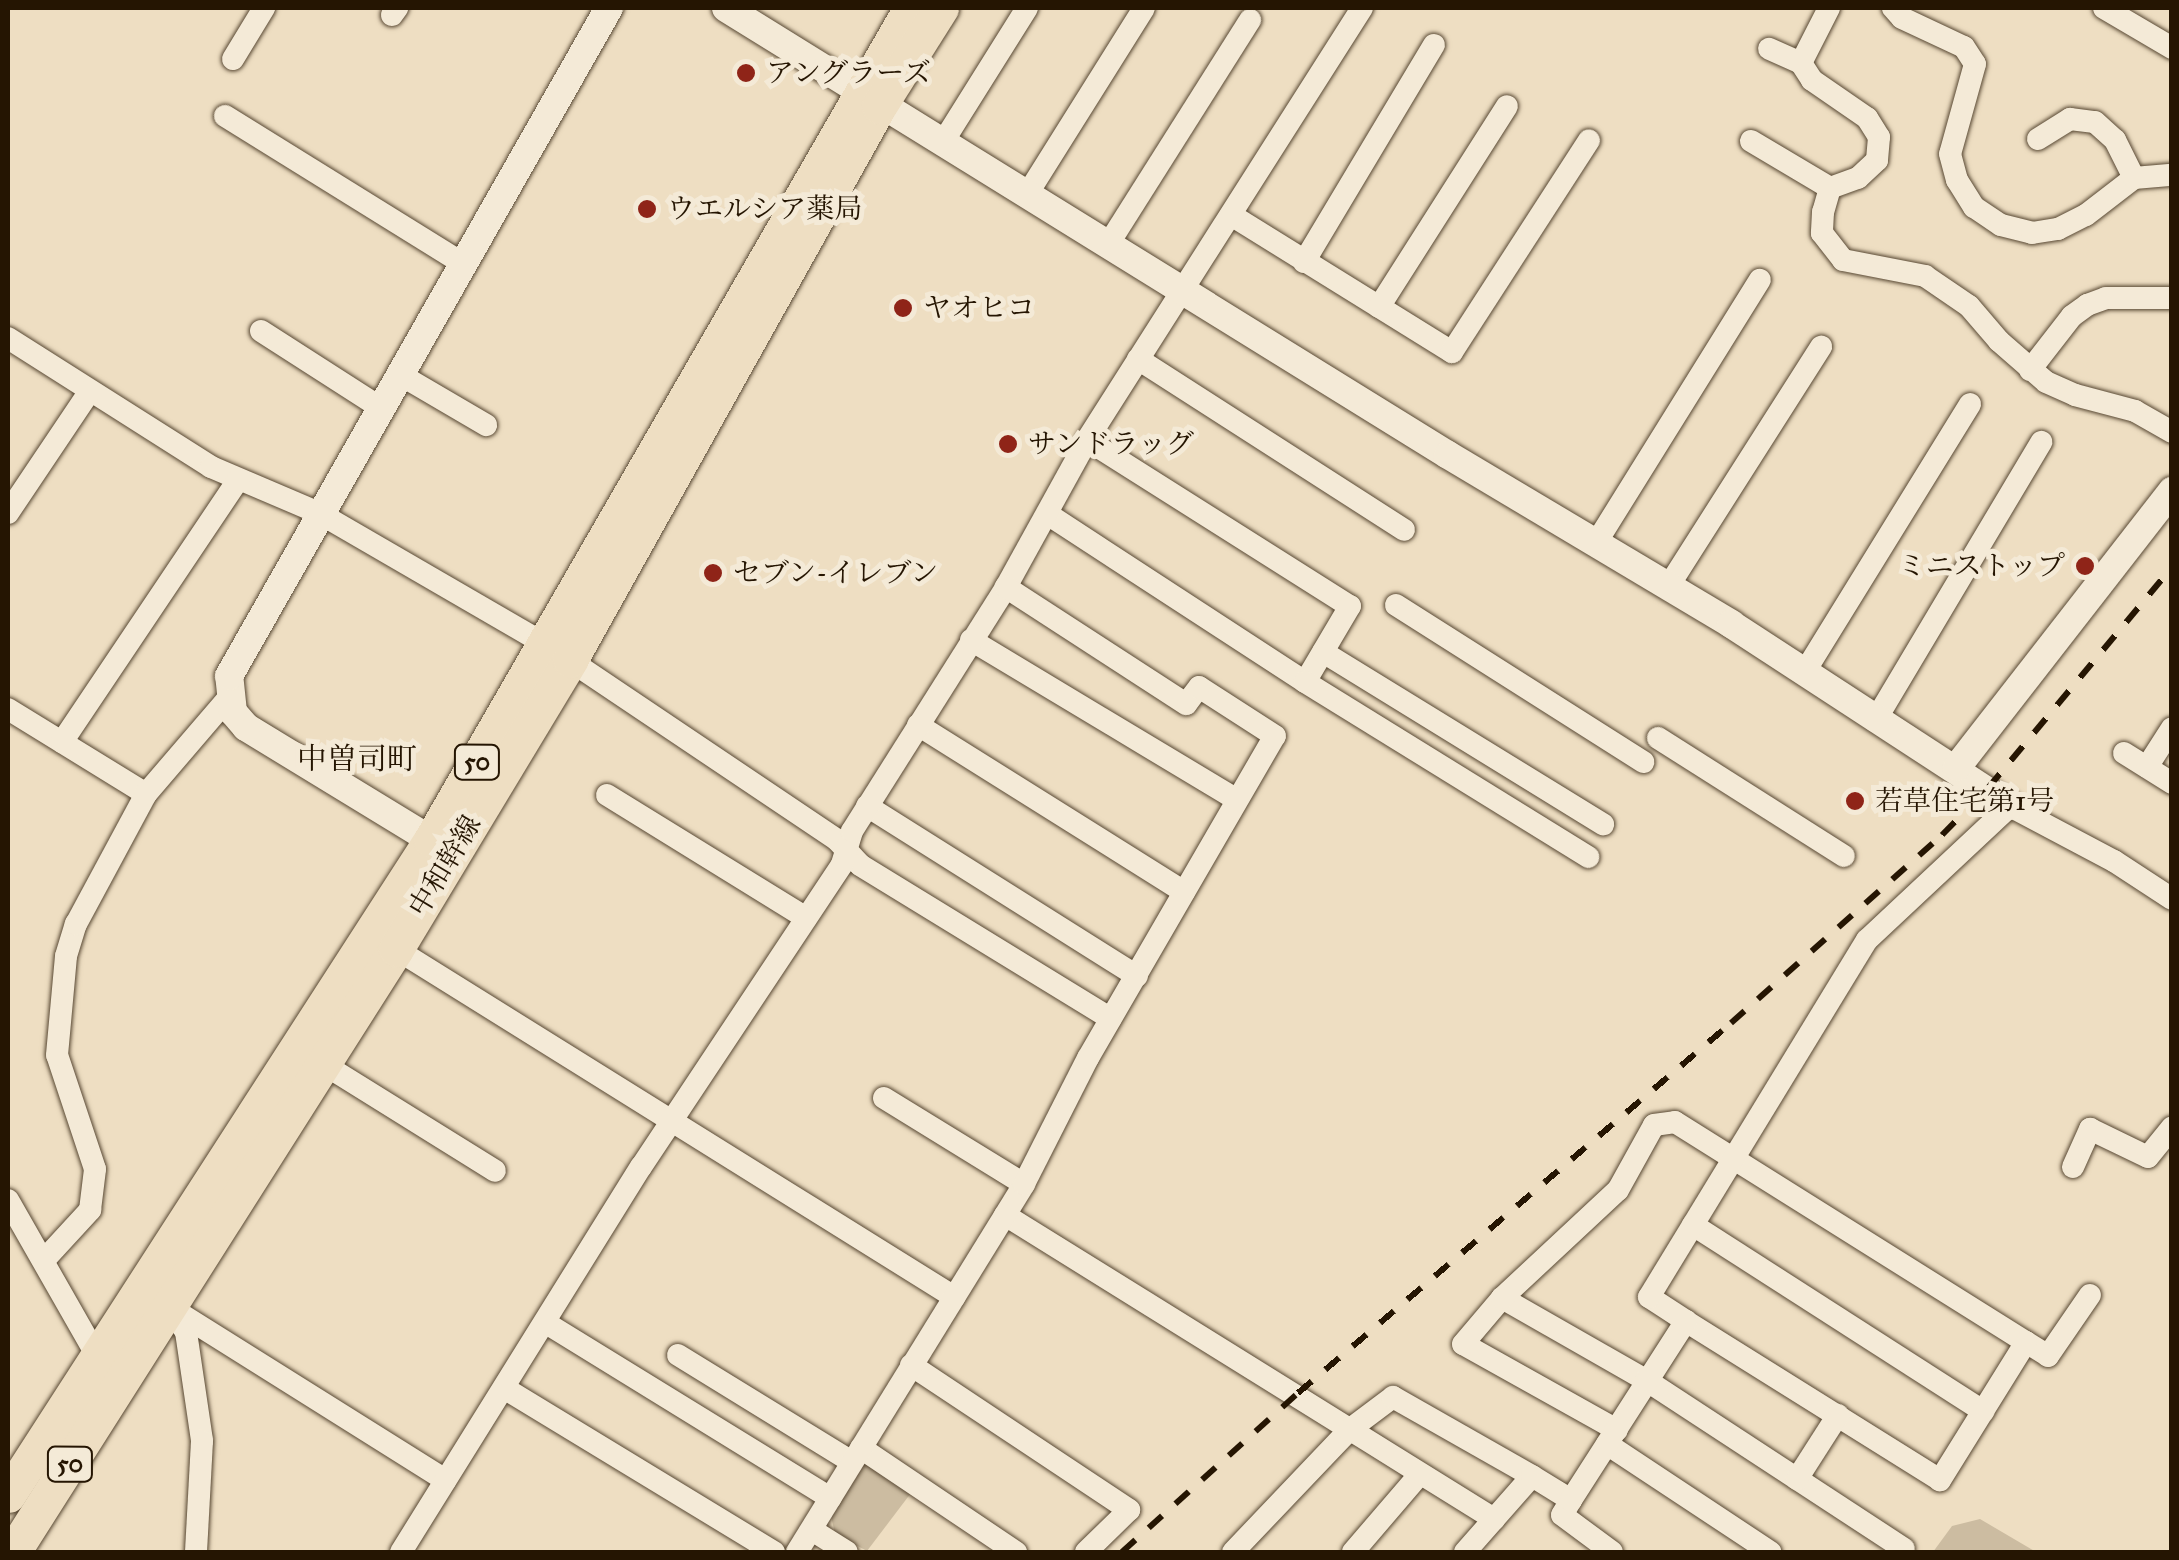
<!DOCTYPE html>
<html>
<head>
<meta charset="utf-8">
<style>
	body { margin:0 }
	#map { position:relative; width:2179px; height:1560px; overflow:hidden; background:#eedec2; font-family:"IM FELL Great Primer","Noto Serif JP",serif }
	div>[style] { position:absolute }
	.green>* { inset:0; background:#ccbca1 }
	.roads { filter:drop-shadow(0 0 2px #574732) drop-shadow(0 0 2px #574732) }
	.minor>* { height:22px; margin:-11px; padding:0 11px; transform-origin:11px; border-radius:11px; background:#f4ead7 }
	.tertiary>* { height:28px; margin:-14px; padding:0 14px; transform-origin:14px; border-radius:14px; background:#f4ead7 }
	.primary>* { height:35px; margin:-17.5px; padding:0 17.5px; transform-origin:17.5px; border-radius:17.5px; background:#eedec2 }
	.rail>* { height:6px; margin-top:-3px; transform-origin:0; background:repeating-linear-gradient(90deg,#251502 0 18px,transparent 0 36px) }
	.dots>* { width:28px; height:28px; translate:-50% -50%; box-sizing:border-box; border:5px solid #f4ead7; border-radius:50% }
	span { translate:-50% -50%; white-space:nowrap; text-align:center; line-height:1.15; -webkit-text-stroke:10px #f4ead7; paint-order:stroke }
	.shield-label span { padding:2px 8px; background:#f4ead7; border:2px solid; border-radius:8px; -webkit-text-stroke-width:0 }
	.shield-label { font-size:25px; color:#251502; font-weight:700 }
	.poi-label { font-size:28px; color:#251502 }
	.left { translate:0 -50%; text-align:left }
	.right { translate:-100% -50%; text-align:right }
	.street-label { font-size:28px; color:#251502 }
	.neighbourhood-label { font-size:30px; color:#251502 }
	.frame { position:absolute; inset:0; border:10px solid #251502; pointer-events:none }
</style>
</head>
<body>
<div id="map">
	<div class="green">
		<i style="clip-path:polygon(866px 1462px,911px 1493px,867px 1551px,835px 1534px,831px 1516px)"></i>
		<i style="clip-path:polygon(1980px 1519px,2036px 1552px,1933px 1552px,1952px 1526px)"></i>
	</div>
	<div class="roads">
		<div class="minor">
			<i style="left:1893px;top:8px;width:13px;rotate:48deg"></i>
			<i style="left:1902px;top:18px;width:68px;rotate:25.1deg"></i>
			<i style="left:1964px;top:47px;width:20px;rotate:57deg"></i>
			<i style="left:1975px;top:64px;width:93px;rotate:105.5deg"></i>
			<i style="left:1950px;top:154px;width:27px;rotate:75deg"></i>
			<i style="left:1957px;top:180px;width:32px;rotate:58deg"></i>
			<i style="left:1974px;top:207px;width:32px;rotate:34deg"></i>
			<i style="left:2001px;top:225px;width:32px;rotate:14deg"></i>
			<i style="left:2032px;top:233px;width:26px;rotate:-9deg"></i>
			<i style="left:2058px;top:229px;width:31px;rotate:-27deg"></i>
			<i style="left:2086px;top:215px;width:61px;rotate:-37.6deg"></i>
			<i style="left:2134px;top:178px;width:38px;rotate:-5deg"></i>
			<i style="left:2104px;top:8px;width:79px;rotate:30.5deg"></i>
			<i style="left:392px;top:15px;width:9px;rotate:-54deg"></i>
			<i style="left:233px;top:59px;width:60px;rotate:-58.7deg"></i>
			<i style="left:1801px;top:63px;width:62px;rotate:-63deg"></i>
			<i style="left:225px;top:116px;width:279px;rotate:31.8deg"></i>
			<i style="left:2038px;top:139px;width:38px;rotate:-32deg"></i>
			<i style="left:2070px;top:119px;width:25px;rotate:7deg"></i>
			<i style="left:2095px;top:122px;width:27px;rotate:42deg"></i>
			<i style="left:2115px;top:140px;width:42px;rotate:63.4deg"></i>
			<i style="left:1751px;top:141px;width:92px;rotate:30.7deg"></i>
			<i style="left:1830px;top:188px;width:30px;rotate:-20deg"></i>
			<i style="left:1858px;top:178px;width:26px;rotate:-43deg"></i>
			<i style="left:1877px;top:160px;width:23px;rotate:-85deg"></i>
			<i style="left:1879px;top:137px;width:22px;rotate:-122deg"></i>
			<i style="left:1867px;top:118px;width:67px;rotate:-145.4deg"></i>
			<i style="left:1812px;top:80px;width:20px;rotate:-123deg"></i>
			<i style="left:1801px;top:63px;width:35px;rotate:-156deg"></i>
			<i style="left:943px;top:142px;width:158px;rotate:-57.9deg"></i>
			<i style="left:1830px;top:188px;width:25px;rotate:106deg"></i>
			<i style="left:1823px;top:212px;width:21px;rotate:93deg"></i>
			<i style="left:1822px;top:233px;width:34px;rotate:52deg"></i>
			<i style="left:1843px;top:260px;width:84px;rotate:11deg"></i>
			<i style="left:1925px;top:276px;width:53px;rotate:34.3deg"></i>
			<i style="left:1969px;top:306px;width:46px;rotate:49.4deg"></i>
			<i style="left:1999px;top:341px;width:62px;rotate:41.1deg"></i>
			<i style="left:2046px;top:382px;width:32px;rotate:24deg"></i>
			<i style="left:2075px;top:395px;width:62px;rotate:14.9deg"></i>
			<i style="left:2135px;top:411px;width:43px;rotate:29.6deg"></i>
			<i style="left:1028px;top:193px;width:218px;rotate:-57.9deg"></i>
			<i style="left:1231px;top:215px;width:260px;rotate:31.8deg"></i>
			<i style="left:1452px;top:352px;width:252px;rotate:-57.1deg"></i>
			<i style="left:1109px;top:243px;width:264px;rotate:-57.7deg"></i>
			<i style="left:1304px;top:262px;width:253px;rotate:-59.1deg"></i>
			<i style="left:1379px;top:307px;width:238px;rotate:-57.5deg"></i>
			<i style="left:261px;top:331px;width:143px;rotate:32.7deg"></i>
			<i style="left:8px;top:338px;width:241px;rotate:32.4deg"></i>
			<i style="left:211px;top:467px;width:117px;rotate:23.1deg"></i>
			<i style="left:319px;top:513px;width:263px;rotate:30.1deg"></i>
			<i style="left:547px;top:645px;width:349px;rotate:33.9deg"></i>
			<i style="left:837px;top:840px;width:34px;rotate:47deg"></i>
			<i style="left:860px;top:865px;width:294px;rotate:31.5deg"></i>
			<i style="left:1138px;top:359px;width:316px;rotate:32.7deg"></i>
			<i style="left:2030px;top:370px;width:68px;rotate:-52.1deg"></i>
			<i style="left:2072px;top:316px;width:19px;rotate:-36deg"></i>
			<i style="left:2087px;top:305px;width:20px;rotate:-20deg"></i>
			<i style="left:2106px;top:298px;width:66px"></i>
			<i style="left:399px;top:374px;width:101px;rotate:30.4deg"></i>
			<i style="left:1087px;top:440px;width:311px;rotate:32.3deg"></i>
			<i style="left:1350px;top:606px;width:88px;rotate:120.6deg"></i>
			<i style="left:8px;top:513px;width:147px;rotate:-56.1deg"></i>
			<i style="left:1049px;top:515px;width:306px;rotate:33.1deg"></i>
			<i style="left:1305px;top:682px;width:333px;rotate:31.7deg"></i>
			<i style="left:1596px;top:543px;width:310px;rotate:-58.1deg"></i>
			<i style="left:1668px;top:587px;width:285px;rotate:-57.5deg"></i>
			<i style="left:1396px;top:605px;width:293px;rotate:32.4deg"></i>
			<i style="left:971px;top:640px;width:309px;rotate:31deg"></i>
			<i style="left:1323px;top:652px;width:329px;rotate:31.6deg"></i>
			<i style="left:1804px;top:673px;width:316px;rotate:-58.3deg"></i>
			<i style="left:8px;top:709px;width:162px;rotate:31.6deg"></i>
			<i style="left:1875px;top:721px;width:325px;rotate:-59.2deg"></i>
			<i style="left:918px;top:725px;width:314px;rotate:32.1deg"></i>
			<i style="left:1658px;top:738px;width:220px;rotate:32.4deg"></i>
			<i style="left:62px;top:742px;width:316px;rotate:-56.1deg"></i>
			<i style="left:2124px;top:753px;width:57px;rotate:32deg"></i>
			<i style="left:2147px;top:767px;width:46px;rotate:-57.3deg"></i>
			<i style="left:607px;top:795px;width:234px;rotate:31.7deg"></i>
			<i style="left:867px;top:806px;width:319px;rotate:32.2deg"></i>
			<i style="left:396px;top:949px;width:658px;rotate:31.95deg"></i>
			<i style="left:325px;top:1065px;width:200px;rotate:31.9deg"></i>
			<i style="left:884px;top:1098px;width:164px;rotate:31.6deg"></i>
			<i style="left:2073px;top:1167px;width:42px;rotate:-65.9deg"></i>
			<i style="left:2090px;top:1129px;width:64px;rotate:25.8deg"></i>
			<i style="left:2148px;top:1157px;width:38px;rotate:-51deg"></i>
			<i style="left:8px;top:1200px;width:182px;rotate:60.3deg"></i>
			<i style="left:98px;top:1358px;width:9px;rotate:32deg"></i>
			<i style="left:1005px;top:1215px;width:576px;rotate:31.87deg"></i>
			<i style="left:1693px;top:1225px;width:345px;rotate:32.7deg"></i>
			<i style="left:45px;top:1259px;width:67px;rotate:-47.4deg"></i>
			<i style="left:90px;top:1210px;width:41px;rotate:-83deg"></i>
			<i style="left:95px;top:1169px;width:120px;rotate:-108.4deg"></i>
			<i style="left:57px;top:1055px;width:99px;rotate:-84.8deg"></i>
			<i style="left:66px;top:956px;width:34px;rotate:-73deg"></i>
			<i style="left:76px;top:924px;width:148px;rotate:-61.7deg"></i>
			<i style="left:146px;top:794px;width:128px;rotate:-49.4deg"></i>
			<i style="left:1502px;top:1298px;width:166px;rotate:29.7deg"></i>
			<i style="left:1646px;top:1380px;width:308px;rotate:33.2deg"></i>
			<i style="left:160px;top:1301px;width:337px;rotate:32.1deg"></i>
			<i style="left:172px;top:1311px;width:25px;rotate:56deg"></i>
			<i style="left:186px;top:1332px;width:110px;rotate:81.6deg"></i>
			<i style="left:202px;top:1441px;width:111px;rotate:93.1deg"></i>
			<i style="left:546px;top:1323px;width:334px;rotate:31.6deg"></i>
			<i style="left:2026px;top:1342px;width:26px;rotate:32deg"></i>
			<i style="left:2048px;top:1356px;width:74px;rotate:-55.5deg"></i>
			<i style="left:678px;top:1355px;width:204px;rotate:31.6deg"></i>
			<i style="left:911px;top:1365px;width:262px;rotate:33.6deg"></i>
			<i style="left:1129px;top:1510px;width:60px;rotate:135.7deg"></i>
			<i style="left:504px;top:1388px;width:316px;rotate:31.3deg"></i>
			<i style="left:1617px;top:1430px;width:176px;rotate:-150.8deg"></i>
			<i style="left:1463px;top:1344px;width:60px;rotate:-49.7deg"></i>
			<i style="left:1502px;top:1298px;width:158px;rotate:-43deg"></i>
			<i style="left:1618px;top:1190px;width:74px;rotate:-61deg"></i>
			<i style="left:1654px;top:1125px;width:21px;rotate:-8deg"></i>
			<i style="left:1675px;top:1122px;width:414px;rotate:32.1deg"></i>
			<i style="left:2026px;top:1342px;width:163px;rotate:121.9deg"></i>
			<i style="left:1940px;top:1480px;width:300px;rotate:-148deg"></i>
			<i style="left:1607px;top:1444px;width:196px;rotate:33.5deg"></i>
			<i style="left:861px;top:1448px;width:187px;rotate:33.9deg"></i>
			<i style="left:1797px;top:1479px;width:76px;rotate:-57.4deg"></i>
			<i style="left:1571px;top:1500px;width:17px;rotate:121deg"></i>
			<i style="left:1562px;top:1515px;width:62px;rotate:36.5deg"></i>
			<i style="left:812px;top:1530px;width:41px;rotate:32.2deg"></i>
			<i style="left:401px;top:1552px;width:454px;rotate:-58.1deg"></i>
			<i style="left:641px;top:1167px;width:364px;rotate:-56.4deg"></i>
			<i style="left:842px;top:864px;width:34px;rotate:-73deg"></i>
			<i style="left:852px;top:831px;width:289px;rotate:-57.7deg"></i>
			<i style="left:1006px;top:587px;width:168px;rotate:-61.1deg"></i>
			<i style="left:1087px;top:440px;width:512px;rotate:-57.52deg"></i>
			<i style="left:797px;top:1552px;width:432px;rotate:-58.3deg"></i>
			<i style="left:1024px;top:1184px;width:141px;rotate:-63.1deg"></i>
			<i style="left:1088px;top:1058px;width:372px;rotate:-59.9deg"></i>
			<i style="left:1275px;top:736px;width:90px;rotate:-147.2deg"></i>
			<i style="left:1199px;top:687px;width:21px;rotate:127deg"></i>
			<i style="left:1186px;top:704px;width:215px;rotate:-147deg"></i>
			<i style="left:1233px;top:1552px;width:168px;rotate:-46.4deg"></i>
			<i style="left:1349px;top:1430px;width:55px;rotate:-36.9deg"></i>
			<i style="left:1393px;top:1397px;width:160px;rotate:29.6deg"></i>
			<i style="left:1353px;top:1552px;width:101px;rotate:-49.4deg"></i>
			<i style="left:1465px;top:1552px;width:101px;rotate:-48.6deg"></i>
			<i style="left:1532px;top:1476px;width:46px;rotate:31.6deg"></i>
			<i style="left:1571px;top:1500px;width:213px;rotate:-57.3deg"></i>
			<i style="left:1686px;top:1321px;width:44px;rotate:-147deg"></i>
			<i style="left:1649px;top:1297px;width:418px;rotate:-58.6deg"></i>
			<i style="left:1867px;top:940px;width:196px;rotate:-43.1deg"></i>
			<i style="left:2010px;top:806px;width:118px;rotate:27.9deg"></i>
			<i style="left:2114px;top:861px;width:69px;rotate:33.2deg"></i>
		</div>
		<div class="tertiary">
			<i style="left:726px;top:8px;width:849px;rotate:31.76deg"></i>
			<i style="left:1448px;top:455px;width:330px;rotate:30.8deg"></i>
			<i style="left:1731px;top:624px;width:333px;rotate:33.1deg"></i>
			<i style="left:1957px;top:767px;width:350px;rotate:-52.1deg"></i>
			<i style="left:431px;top:840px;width:217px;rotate:-148.6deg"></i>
			<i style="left:246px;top:727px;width:20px;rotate:-131deg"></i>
			<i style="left:233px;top:712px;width:36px;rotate:-96deg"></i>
			<i style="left:229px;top:676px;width:769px;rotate:-60.37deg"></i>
		</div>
		<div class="primary">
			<i style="left:8px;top:1495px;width:780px;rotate:-57.15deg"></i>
			<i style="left:431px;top:840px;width:961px;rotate:-60.02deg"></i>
			<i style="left:13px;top:1552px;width:714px;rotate:-57.58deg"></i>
			<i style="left:396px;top:949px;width:337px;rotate:-58.9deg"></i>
			<i style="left:570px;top:660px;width:634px;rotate:-60.85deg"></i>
			<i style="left:879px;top:106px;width:116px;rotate:-57.7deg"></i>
		</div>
	</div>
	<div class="rail">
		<i style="left:1122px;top:1552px;width:237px;rotate:-42.1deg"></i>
		<i style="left:1298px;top:1393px;width:570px;rotate:-40.51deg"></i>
		<i style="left:1731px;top:1023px;width:283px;rotate:-41.7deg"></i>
		<i style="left:1942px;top:835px;width:66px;rotate:-45.6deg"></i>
		<i style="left:1988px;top:788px;width:288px;rotate:-50.2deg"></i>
	</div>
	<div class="dots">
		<i style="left:746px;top:73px;background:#8f2418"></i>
		<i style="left:647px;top:209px;background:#8f2418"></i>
		<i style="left:903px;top:308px;background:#8f2418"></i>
		<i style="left:1008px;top:444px;background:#8f2418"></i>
		<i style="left:2085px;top:566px;background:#8f2418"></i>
		<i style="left:713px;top:573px;background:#8f2418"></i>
		<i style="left:1855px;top:801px;background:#8f2418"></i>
	</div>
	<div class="shield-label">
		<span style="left:477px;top:762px">50</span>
		<span style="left:70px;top:1464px">50</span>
	</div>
	<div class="poi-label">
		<span class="left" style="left:766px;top:73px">アングラーズ</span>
		<span class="left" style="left:667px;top:209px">ウエルシア薬局</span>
		<span class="left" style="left:923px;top:308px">ヤオヒコ</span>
		<span class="left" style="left:1028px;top:444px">サンドラッグ</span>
		<span class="right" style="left:2065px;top:566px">ミニストップ</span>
		<span class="left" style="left:733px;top:573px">セブン-イレブン</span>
		<span class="left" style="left:1875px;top:801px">若草住宅第1号</span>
	</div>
	<div class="street-label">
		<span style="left:445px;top:866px;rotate:-59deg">中和幹線</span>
	</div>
	<div class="neighbourhood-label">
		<span style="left:357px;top:759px">中曽司町</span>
	</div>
	<div class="frame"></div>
</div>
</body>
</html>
